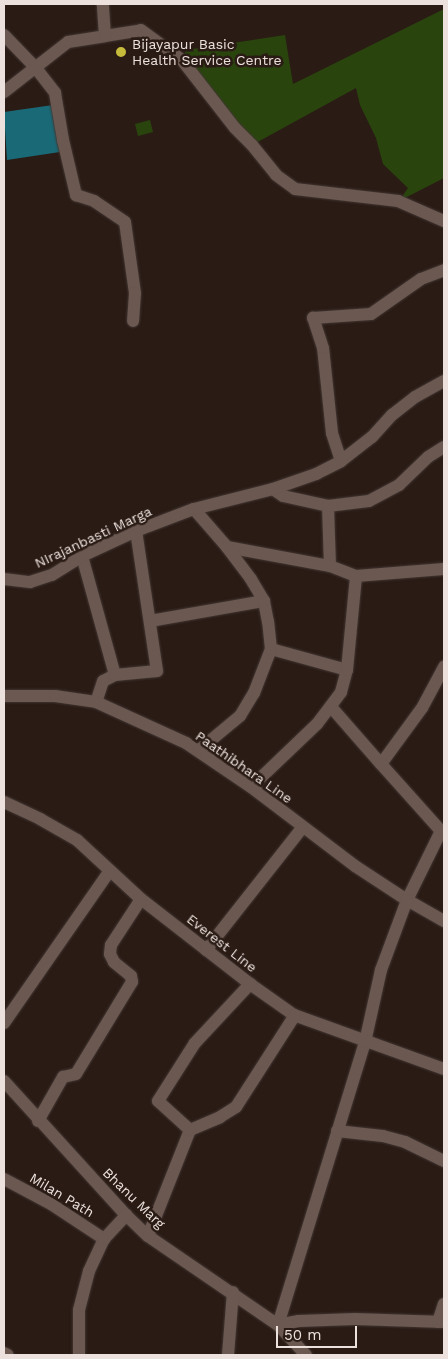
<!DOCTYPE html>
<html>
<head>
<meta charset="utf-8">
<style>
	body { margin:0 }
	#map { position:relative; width:448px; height:1359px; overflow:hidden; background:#2a1b15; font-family:"Work Sans",sans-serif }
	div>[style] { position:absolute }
	.green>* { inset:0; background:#29450d }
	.water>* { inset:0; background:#1a6976 }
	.roads { filter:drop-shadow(0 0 1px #423632) drop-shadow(0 0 1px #423632) }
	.minor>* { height:12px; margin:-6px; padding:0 6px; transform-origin:6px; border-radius:6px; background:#6a5851 }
	.dots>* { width:14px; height:14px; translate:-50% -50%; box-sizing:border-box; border:2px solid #2a1b15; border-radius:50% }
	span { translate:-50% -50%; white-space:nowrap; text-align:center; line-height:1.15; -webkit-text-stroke:5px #2a1b15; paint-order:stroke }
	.poi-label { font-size:14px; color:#ece1dd }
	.left { translate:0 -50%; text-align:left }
	.street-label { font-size:14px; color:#ece1dd }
	.frame { position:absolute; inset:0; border:5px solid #ece1dd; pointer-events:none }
	.scale { position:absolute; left:276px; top:1326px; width:81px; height:22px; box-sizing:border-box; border:2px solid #ece1dd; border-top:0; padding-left:6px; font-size:15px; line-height:18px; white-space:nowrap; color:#ece1dd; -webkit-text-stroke:4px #2a1b15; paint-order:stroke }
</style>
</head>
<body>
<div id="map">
	<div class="green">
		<i style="clip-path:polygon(444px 9px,444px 178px,399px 201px,408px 188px,383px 164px,376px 138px,360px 105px,356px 88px,252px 145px,182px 60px,186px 50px,285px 35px,293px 84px)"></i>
		<i style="clip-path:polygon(150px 120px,153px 132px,138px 136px,135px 124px)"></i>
	</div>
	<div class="water">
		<i style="clip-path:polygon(53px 105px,60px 152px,7px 160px,4px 112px)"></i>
	</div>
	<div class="roads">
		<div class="minor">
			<i style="left:4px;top:35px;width:45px;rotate:45.9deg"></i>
			<i style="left:35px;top:67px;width:33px;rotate:52deg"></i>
			<i style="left:55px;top:93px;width:48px;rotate:80.3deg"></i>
			<i style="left:63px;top:140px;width:57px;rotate:76.7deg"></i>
			<i style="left:76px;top:195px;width:19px;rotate:18deg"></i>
			<i style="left:94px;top:201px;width:37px;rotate:34deg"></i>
			<i style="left:125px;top:222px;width:72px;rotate:82deg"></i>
			<i style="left:135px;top:293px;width:28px;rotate:94deg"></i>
			<i style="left:105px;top:36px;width:36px;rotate:-9deg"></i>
			<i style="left:141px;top:30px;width:51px;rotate:36.2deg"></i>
			<i style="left:182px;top:60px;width:86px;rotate:52.1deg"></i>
			<i style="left:235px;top:128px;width:24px;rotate:45deg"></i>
			<i style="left:252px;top:145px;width:38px;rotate:51deg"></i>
			<i style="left:276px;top:175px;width:24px;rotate:36deg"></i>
			<i style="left:295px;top:189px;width:104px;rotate:6.6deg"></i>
			<i style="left:398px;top:201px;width:50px;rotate:23.5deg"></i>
			<i style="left:4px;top:92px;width:81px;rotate:-38deg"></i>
			<i style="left:68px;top:42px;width:37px;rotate:-9deg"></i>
			<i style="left:105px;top:36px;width:32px;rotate:-94deg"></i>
			<i style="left:341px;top:461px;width:29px;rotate:-108deg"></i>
			<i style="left:332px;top:433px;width:85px;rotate:-96deg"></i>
			<i style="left:323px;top:348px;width:32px;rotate:-108deg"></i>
			<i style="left:313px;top:318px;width:58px;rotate:-3.9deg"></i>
			<i style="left:371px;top:314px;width:61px;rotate:-35deg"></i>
			<i style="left:421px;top:279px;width:25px;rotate:-21deg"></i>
			<i style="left:273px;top:489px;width:12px;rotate:35deg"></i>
			<i style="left:283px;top:496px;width:46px;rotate:12.5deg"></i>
			<i style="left:328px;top:506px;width:60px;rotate:88.1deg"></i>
			<i style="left:328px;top:506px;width:41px;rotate:-7deg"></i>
			<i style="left:369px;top:501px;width:34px;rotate:-28deg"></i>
			<i style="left:399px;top:485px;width:40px;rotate:-44deg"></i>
			<i style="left:428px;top:457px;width:19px;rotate:-32deg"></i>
			<i style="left:194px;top:509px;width:50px;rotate:49deg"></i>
			<i style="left:227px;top:547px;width:105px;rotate:10.5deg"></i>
			<i style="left:330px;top:566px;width:28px;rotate:21deg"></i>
			<i style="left:356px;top:576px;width:88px;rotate:-4.5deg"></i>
			<i style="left:82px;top:556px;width:123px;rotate:74.5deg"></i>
			<i style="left:115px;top:675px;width:13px;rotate:153deg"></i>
			<i style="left:103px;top:681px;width:22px;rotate:108deg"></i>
			<i style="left:4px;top:579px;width:26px;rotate:7deg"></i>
			<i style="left:30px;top:582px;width:23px;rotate:-18deg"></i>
			<i style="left:52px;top:575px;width:36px;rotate:-32deg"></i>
			<i style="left:82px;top:556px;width:60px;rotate:-24.8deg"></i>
			<i style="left:136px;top:531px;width:62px;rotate:-20.8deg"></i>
			<i style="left:194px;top:509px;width:81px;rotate:-14.2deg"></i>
			<i style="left:273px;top:489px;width:46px;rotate:-19.2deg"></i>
			<i style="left:316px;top:474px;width:28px;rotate:-27deg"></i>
			<i style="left:341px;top:461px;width:39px;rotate:-38deg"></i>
			<i style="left:372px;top:437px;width:30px;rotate:-48deg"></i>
			<i style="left:392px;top:415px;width:29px;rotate:-38deg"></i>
			<i style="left:415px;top:397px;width:33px;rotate:-29deg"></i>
			<i style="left:150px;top:621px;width:116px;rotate:-10deg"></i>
			<i style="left:271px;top:649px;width:79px;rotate:15.4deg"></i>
			<i style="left:115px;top:675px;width:42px;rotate:-5.4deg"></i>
			<i style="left:157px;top:671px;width:142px;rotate:-98.5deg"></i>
			<i style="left:4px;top:696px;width:51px"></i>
			<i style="left:55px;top:696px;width:41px;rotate:8.3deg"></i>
			<i style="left:96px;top:702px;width:99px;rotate:24.5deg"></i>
			<i style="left:186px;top:743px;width:78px;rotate:34.1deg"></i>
			<i style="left:251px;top:787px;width:131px;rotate:37.2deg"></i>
			<i style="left:355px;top:866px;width:62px;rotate:33.2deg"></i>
			<i style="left:407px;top:900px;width:43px;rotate:29.6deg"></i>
			<i style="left:332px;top:708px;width:74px;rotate:48.8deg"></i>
			<i style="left:381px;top:764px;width:69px;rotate:-53.8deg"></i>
			<i style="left:422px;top:708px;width:47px;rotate:-61.8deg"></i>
			<i style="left:199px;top:750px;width:53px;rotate:-39.7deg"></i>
			<i style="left:240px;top:716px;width:27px;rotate:-59deg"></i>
			<i style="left:254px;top:693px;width:47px;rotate:-68.9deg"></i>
			<i style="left:271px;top:649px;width:27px;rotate:-96deg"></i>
			<i style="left:268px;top:622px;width:21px;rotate:-101deg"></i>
			<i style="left:264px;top:601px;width:26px;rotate:-121deg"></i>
			<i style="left:251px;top:579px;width:40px;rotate:-127deg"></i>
			<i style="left:381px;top:764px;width:90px;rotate:48.2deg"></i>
			<i style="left:441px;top:831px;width:77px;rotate:116.2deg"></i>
			<i style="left:407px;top:900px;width:75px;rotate:110.4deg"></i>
			<i style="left:381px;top:970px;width:74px;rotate:102.5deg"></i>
			<i style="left:365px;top:1042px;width:296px;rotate:107.1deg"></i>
			<i style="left:278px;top:1325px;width:21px;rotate:-11deg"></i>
			<i style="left:299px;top:1321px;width:56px;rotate:-2deg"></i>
			<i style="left:355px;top:1319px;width:89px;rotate:1.9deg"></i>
			<i style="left:251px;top:787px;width:91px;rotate:-43.7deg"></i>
			<i style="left:317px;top:724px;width:40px;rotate:-53deg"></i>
			<i style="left:341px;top:692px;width:23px;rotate:-75deg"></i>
			<i style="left:347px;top:670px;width:94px;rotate:-84.5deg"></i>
			<i style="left:4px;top:802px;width:40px;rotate:25deg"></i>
			<i style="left:40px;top:819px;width:43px;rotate:29.6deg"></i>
			<i style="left:77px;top:840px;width:87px;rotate:42.7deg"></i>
			<i style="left:141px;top:899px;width:138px;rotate:37.9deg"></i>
			<i style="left:250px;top:984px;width:54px;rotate:35.2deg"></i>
			<i style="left:294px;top:1015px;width:159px;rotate:19.8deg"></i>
			<i style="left:206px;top:950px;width:155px;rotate:-51.8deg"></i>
			<i style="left:4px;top:1023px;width:184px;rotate:-55.2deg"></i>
			<i style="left:4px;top:1081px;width:181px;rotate:47.7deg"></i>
			<i style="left:126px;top:1215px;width:30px;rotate:44deg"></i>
			<i style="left:148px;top:1236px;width:158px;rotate:34.4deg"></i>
			<i style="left:278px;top:1325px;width:41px;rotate:47deg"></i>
			<i style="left:38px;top:1121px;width:51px;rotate:-60.4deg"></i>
			<i style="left:63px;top:1077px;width:13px;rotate:-13deg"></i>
			<i style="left:76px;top:1074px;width:108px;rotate:-58.7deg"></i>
			<i style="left:132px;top:982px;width:6px;rotate:-99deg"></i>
			<i style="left:131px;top:976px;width:22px;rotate:-141deg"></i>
			<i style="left:114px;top:962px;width:9px;rotate:-117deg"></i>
			<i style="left:110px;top:954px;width:9px;rotate:-84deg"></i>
			<i style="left:111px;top:945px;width:55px;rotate:-56.9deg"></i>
			<i style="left:190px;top:1130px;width:33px;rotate:-23deg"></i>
			<i style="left:220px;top:1117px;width:19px;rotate:-32deg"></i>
			<i style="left:236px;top:1107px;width:109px;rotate:-57.3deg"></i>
			<i style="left:337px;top:1131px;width:46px;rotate:6.2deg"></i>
			<i style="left:383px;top:1136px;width:23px;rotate:15deg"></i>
			<i style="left:405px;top:1142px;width:43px;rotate:26deg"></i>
			<i style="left:4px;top:1179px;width:53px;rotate:28deg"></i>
			<i style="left:51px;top:1204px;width:64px;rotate:33.4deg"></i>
			<i style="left:148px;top:1236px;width:114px;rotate:-68.4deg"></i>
			<i style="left:190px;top:1130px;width:43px;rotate:-137.8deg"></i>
			<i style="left:158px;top:1101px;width:69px;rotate:-57.5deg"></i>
			<i style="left:195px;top:1043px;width:81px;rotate:-47deg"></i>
			<i style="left:438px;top:1322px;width:19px;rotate:-72deg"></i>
			<i style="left:4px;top:1353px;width:4px;rotate:27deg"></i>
			<i style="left:79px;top:1355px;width:45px;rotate:-90deg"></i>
			<i style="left:79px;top:1310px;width:40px;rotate:-75.6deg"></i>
			<i style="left:89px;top:1271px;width:35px;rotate:-65deg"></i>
			<i style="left:104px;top:1239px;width:33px;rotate:-47deg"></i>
			<i style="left:228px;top:1355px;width:63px;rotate:-85.5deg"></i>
		</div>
	</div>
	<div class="dots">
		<i style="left:121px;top:52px;background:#c7bb3b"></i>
	</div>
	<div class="poi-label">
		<span class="left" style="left:132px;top:52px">Bijayapur Basic<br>Health Service Centre</span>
	</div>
	<div class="street-label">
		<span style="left:93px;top:537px;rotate:-25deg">NIrajanbasti Marga</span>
		<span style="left:244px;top:767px;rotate:35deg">Paathibhara Line</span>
		<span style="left:222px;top:943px;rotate:38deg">Everest Line</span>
		<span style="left:62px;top:1195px;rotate:31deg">Milan Path</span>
		<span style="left:134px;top:1198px;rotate:44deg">Bhanu Marg</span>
	</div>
	<div class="frame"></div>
	<div class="scale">50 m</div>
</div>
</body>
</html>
